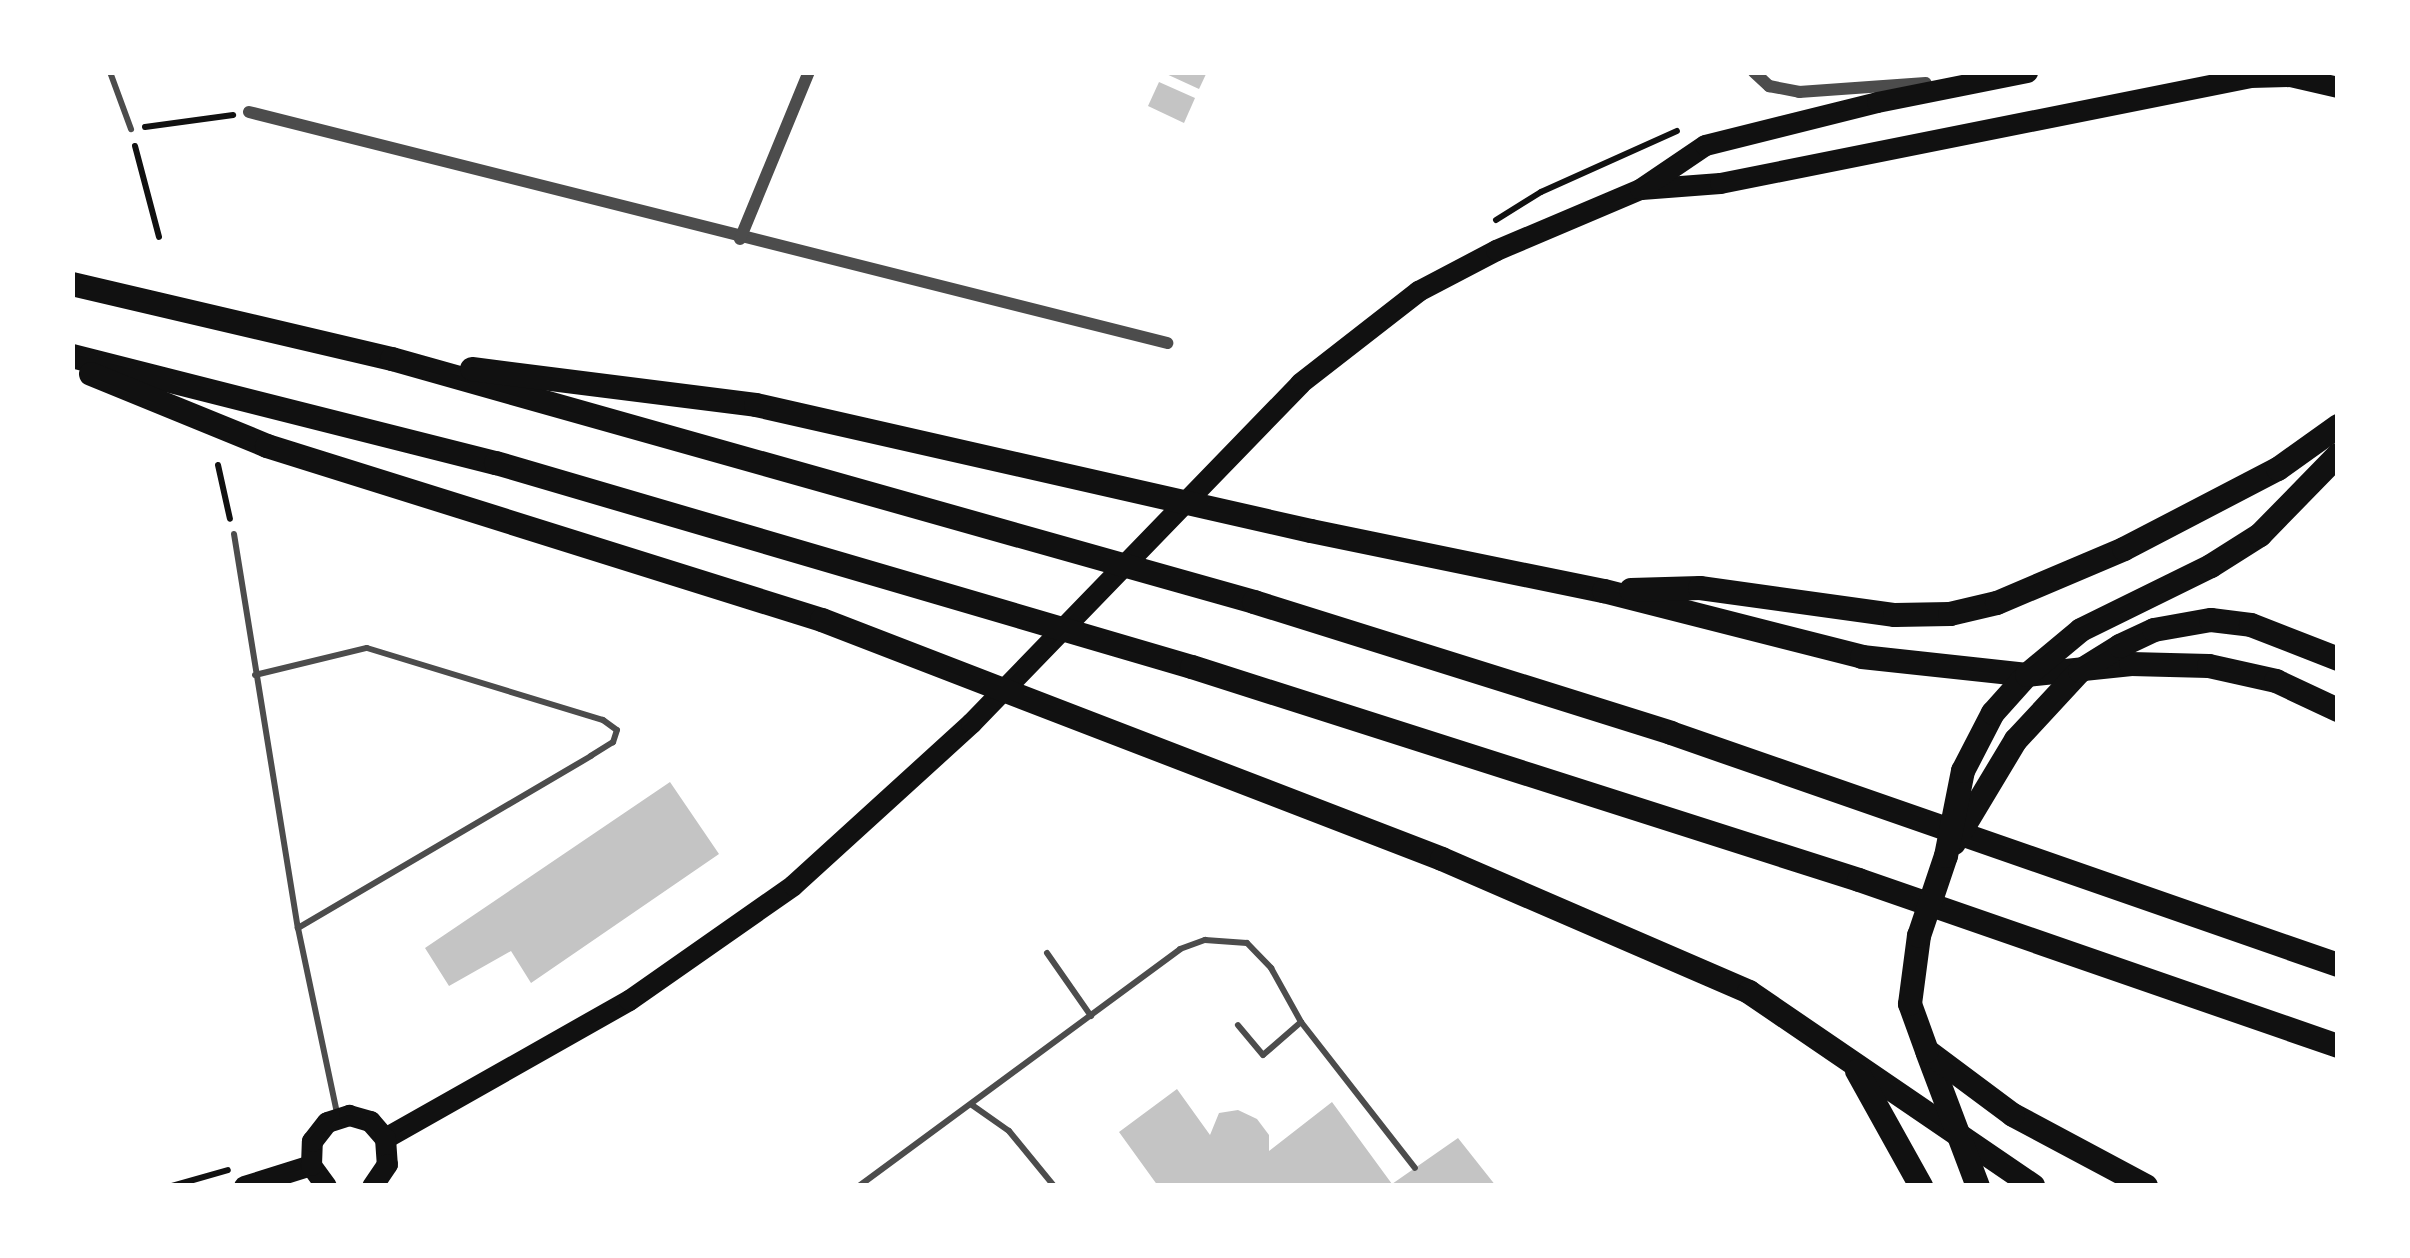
<!DOCTYPE html>
<html>
<head>
<meta charset="utf-8">
<style>
	body { margin:0 }
	#map { position:relative; width:2410px; height:1258px; overflow:hidden; background:#fff; font-family:"Golos Text",sans-serif }
	div>[style] { position:absolute }
	.building>* { inset:0; background:#c4c4c4 }
	.path>* { height:6px; margin:-3px; padding:0 3px; transform-origin:3px; border-radius:3px; background:#111 }
	.service>* { height:6px; margin:-3px; padding:0 3px; transform-origin:3px; border-radius:3px; background:#4c4c4c }
	.minor>* { height:12px; margin:-6px; padding:0 6px; transform-origin:6px; border-radius:6px; background:#4c4c4c }
	.primary>* { height:21px; margin:-10.5px; padding:0 10.5px; transform-origin:10.5px; border-radius:10.5px; background:#111 }
	.motorway>* { height:24px; margin:-12px; padding:0 12px; transform-origin:12px; border-radius:12px; background:#111 }
	span { translate:-50% -50%; white-space:nowrap; text-align:center; line-height:1.15; -webkit-text-stroke:12px #fff; paint-order:stroke }
	.frame { position:absolute; inset:0; border:75px solid #fff; pointer-events:none }
</style>
</head>
<body>
<div id="map">
	<div class="building">
		<i style="clip-path:polygon(1162px 72px,1207px 72px,1199px 89px)"></i>
		<i style="clip-path:polygon(1159px 82px,1195px 98px,1184px 123px,1148px 106px)"></i>
		<i style="clip-path:polygon(670px 782px,719px 854px,531px 983px,511px 951px,449px 986px,425px 948px)"></i>
		<i style="clip-path:polygon(1177px 1089px,1210px 1135px,1219px 1113px,1238px 1110px,1257px 1119px,1269px 1135px,1269px 1151px,1332px 1102px,1392px 1184px,1458px 1138px,1496px 1186px,1158px 1186px,1119px 1132px)"></i>
	</div>
	<div class="path">
		<i style="left:145px;top:127px;width:89px;rotate:-7.8deg"></i>
		<i style="left:135px;top:146px;width:94px;rotate:75.2deg"></i>
		<i style="left:1496px;top:220px;width:53px;rotate:-31.9deg"></i>
		<i style="left:1541px;top:192px;width:149px;rotate:-24.2deg"></i>
		<i style="left:218px;top:465px;width:55px;rotate:77.5deg"></i>
		<i style="left:172px;top:1186px;width:58px;rotate:-15.9deg"></i>
	</div>
	<div class="service">
		<i style="left:110px;top:72px;width:61px;rotate:69.8deg"></i>
		<i style="left:234px;top:534px;width:399px;rotate:80.8deg"></i>
		<i style="left:298px;top:928px;width:189px;rotate:78.1deg"></i>
		<i style="left:255px;top:675px;width:115px;rotate:-13.6deg"></i>
		<i style="left:367px;top:648px;width:247px;rotate:17deg"></i>
		<i style="left:603px;top:720px;width:17px;rotate:36deg"></i>
		<i style="left:617px;top:730px;width:13px;rotate:108deg"></i>
		<i style="left:613px;top:742px;width:26px;rotate:148deg"></i>
		<i style="left:591px;top:756px;width:340px;rotate:149.6deg"></i>
		<i style="left:1047px;top:953px;width:77px;rotate:55.1deg"></i>
		<i style="left:1301px;top:1022px;width:185px;rotate:52deg"></i>
		<i style="left:972px;top:1105px;width:45px;rotate:35.1deg"></i>
		<i style="left:1009px;top:1131px;width:71px;rotate:50.7deg"></i>
		<i style="left:859px;top:1186px;width:399px;rotate:-36.4deg"></i>
		<i style="left:1180px;top:949px;width:27px;rotate:-20deg"></i>
		<i style="left:1205px;top:940px;width:42px;rotate:4.1deg"></i>
		<i style="left:1247px;top:943px;width:35px;rotate:46deg"></i>
		<i style="left:1271px;top:968px;width:62px;rotate:60.9deg"></i>
		<i style="left:1301px;top:1022px;width:50px;rotate:139deg"></i>
		<i style="left:1263px;top:1055px;width:39px;rotate:-130deg"></i>
	</div>
	<div class="minor">
		<i style="left:1754px;top:72px;width:21px;rotate:43deg"></i>
		<i style="left:1769px;top:86px;width:31px;rotate:11deg"></i>
		<i style="left:1799px;top:92px;width:127px;rotate:-4.1deg"></i>
		<i style="left:249px;top:112px;width:947px;rotate:14.12deg"></i>
		<i style="left:740px;top:239px;width:181px;rotate:-67.6deg"></i>
	</div>
	<div class="primary">
		<i style="left:1641px;top:189px;width:79px;rotate:-4.3deg"></i>
		<i style="left:1720px;top:183px;width:540px;rotate:-11.31deg"></i>
		<i style="left:2250px;top:77px;width:40px;rotate:-1.4deg"></i>
		<i style="left:2290px;top:76px;width:49px;rotate:12.9deg"></i>
		<i style="left:385px;top:1138px;width:280px;rotate:-29.5deg"></i>
		<i style="left:629px;top:1000px;width:200px;rotate:-35deg"></i>
		<i style="left:793px;top:885px;width:241px;rotate:-42.3deg"></i>
		<i style="left:971px;top:723px;width:473px;rotate:-45.9deg"></i>
		<i style="left:1300px;top:383px;width:150px;rotate:-37.9deg"></i>
		<i style="left:1418px;top:291px;width:88px;rotate:-27.7deg"></i>
		<i style="left:1496px;top:250px;width:156px;rotate:-23deg"></i>
		<i style="left:1640px;top:189px;width:78px;rotate:-34.1deg"></i>
		<i style="left:1705px;top:145px;width:177px;rotate:-14deg"></i>
		<i style="left:1877px;top:102px;width:153px;rotate:-11.3deg"></i>
		<i style="left:244px;top:1186px;width:70px;rotate:-17.4deg"></i>
		<i style="left:326px;top:1186px;width:26px;rotate:-126deg"></i>
		<i style="left:311px;top:1165px;width:24px;rotate:-88deg"></i>
		<i style="left:312px;top:1141px;width:24px;rotate:-52deg"></i>
		<i style="left:327px;top:1122px;width:23px;rotate:-18deg"></i>
		<i style="left:349px;top:1115px;width:22px;rotate:16deg"></i>
		<i style="left:370px;top:1121px;width:23px;rotate:49deg"></i>
		<i style="left:385px;top:1138px;width:26px;rotate:86deg"></i>
		<i style="left:387px;top:1164px;width:27px;rotate:124deg"></i>
	</div>
	<div class="motorway">
		<i style="left:72px;top:284px;width:329px;rotate:13.2deg"></i>
		<i style="left:392px;top:359px;width:896px;rotate:15.74deg"></i>
		<i style="left:1254px;top:602px;width:437px;rotate:17.4deg"></i>
		<i style="left:1671px;top:733px;width:706px;rotate:19.18deg"></i>
		<i style="left:72px;top:356px;width:437px;rotate:14.2deg"></i>
		<i style="left:496px;top:463px;width:725px;rotate:16.34deg"></i>
		<i style="left:1192px;top:667px;width:700px;rotate:17.71deg"></i>
		<i style="left:1859px;top:880px;width:507px;rotate:19.11deg"></i>
		<i style="left:472px;top:369px;width:286px;rotate:7.2deg"></i>
		<i style="left:756px;top:405px;width:569px;rotate:12.79deg"></i>
		<i style="left:1311px;top:531px;width:299px;rotate:11.6deg"></i>
		<i style="left:1604px;top:591px;width:266px;rotate:14.3deg"></i>
		<i style="left:1862px;top:657px;width:166px;rotate:6.2deg"></i>
		<i style="left:2027px;top:675px;width:105px;rotate:-6deg"></i>
		<i style="left:2131px;top:664px;width:78px;rotate:1.5deg"></i>
		<i style="left:2209px;top:666px;width:69px;rotate:12.6deg"></i>
		<i style="left:2276px;top:681px;width:68px;rotate:25.1deg"></i>
		<i style="left:91px;top:374px;width:190px;rotate:22.2deg"></i>
		<i style="left:267px;top:446px;width:582px;rotate:17.41deg"></i>
		<i style="left:822px;top:620px;width:664px;rotate:21.08deg"></i>
		<i style="left:1442px;top:859px;width:335px;rotate:23.4deg"></i>
		<i style="left:1749px;top:992px;width:344px;rotate:34.3deg"></i>
		<i style="left:1631px;top:590px;width:69px;rotate:-1.7deg"></i>
		<i style="left:1700px;top:588px;width:197px;rotate:7.9deg"></i>
		<i style="left:1895px;top:615px;width:55px;rotate:-1deg"></i>
		<i style="left:1950px;top:614px;width:48px;rotate:-13.2deg"></i>
		<i style="left:1997px;top:603px;width:138px;rotate:-23deg"></i>
		<i style="left:2124px;top:549px;width:174px;rotate:-27.5deg"></i>
		<i style="left:2278px;top:469px;width:74px;rotate:-35.6deg"></i>
		<i style="left:1954px;top:843px;width:120px;rotate:-59deg"></i>
		<i style="left:2016px;top:740px;width:94px;rotate:-47.2deg"></i>
		<i style="left:2080px;top:671px;width:47px;rotate:-32deg"></i>
		<i style="left:2120px;top:646px;width:38px;rotate:-25deg"></i>
		<i style="left:2154px;top:630px;width:58px;rotate:-10deg"></i>
		<i style="left:2211px;top:620px;width:40px;rotate:7.1deg"></i>
		<i style="left:2251px;top:625px;width:93px;rotate:21.3deg"></i>
		<i style="left:1928px;top:1054px;width:141px;rotate:69.3deg"></i>
		<i style="left:1857px;top:1071px;width:132px;rotate:60.9deg"></i>
		<i style="left:2146px;top:1186px;width:151px;rotate:-151.9deg"></i>
		<i style="left:2013px;top:1115px;width:107px;rotate:-143.3deg"></i>
		<i style="left:1927px;top:1051px;width:50px;rotate:-109.9deg"></i>
		<i style="left:1910px;top:1004px;width:69px;rotate:-82.5deg"></i>
		<i style="left:1919px;top:936px;width:84px;rotate:-71.4deg"></i>
		<i style="left:1946px;top:856px;width:87px;rotate:-78.7deg"></i>
		<i style="left:1963px;top:771px;width:65px;rotate:-62.7deg"></i>
		<i style="left:1993px;top:713px;width:51px;rotate:-48.2deg"></i>
		<i style="left:2027px;top:675px;width:70px;rotate:-39.8deg"></i>
		<i style="left:2081px;top:630px;width:145px;rotate:-26.2deg"></i>
		<i style="left:2211px;top:566px;width:58px;rotate:-32.3deg"></i>
		<i style="left:2260px;top:535px;width:112px;rotate:-45.7deg"></i>
	</div>
	<div class="frame"></div>
</div>
</body>
</html>
